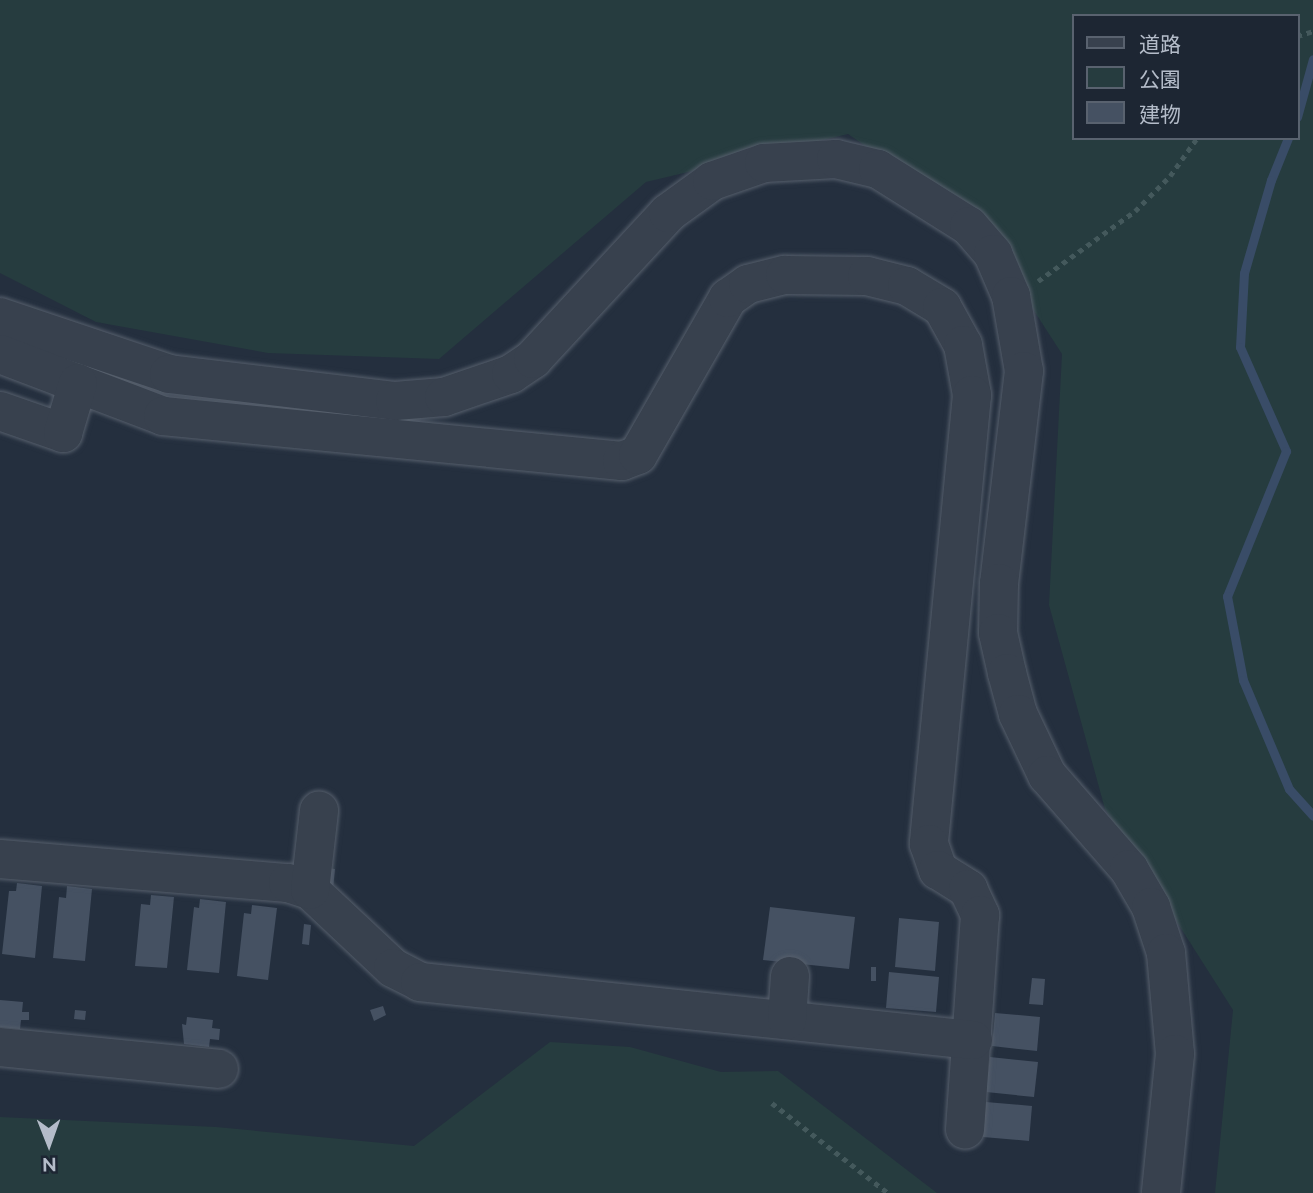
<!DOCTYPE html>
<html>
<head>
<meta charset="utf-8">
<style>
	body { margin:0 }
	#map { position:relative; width:1313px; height:1193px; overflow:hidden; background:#242f3e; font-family:Raleway,"Noto Sans JP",sans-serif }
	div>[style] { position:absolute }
	.green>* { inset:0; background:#263c3f }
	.stream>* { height:9px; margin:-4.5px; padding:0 4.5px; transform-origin:4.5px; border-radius:4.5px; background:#394c67 }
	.building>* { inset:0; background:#455162 }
	.path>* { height:4.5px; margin-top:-2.25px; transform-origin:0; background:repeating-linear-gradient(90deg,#44595c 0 5px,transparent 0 10px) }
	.roads { filter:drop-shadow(0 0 2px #565f6c) drop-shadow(0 0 2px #565f6c) }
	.minor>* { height:38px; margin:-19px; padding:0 19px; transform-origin:19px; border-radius:19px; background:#38414e }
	span { translate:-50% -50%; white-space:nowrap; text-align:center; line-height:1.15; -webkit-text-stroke:5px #1d2633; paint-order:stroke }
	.legend { position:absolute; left:1072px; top:14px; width:228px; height:126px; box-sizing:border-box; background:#1d2633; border:2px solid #59626f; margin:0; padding:9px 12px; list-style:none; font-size:21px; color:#b4bcc9 }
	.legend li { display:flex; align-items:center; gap:14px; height:35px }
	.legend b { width:35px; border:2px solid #59626f }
	.north { position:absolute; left:14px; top:1109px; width:70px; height:70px; -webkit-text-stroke:5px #1d2633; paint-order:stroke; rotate:179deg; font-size:19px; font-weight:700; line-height:28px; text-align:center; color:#b4bcc9 }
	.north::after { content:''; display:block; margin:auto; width:24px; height:32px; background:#b4bcc9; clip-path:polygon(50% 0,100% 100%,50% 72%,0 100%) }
</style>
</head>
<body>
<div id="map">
	<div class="green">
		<i style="clip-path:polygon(evenodd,0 0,1313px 0,1313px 1193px,1215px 1193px,1233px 1010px,1105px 809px,1049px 605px,1062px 354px,977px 223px,848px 134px,646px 182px,439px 359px,268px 353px,96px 322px,0 273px,0 0,1073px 16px,1297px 16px,1297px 138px,1073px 138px,1073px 16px)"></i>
		<i style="clip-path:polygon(550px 1042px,630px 1047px,721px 1072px,778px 1071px,937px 1193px,0 1193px,0 1117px,216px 1127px,414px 1146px)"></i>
	</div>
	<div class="stream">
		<i style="left:1297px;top:117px;width:60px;rotate:-74.6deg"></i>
		<i style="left:1288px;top:138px;width:45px;rotate:112deg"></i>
		<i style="left:1271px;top:180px;width:97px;rotate:106.2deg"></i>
		<i style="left:1244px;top:273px;width:74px;rotate:93.1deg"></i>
		<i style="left:1240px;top:347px;width:114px;rotate:66.1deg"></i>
		<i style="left:1286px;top:451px;width:157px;rotate:112.1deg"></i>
		<i style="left:1227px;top:596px;width:86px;rotate:79.2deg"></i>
		<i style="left:1243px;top:680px;width:118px;rotate:67.1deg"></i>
		<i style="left:1289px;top:789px;width:36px;rotate:48deg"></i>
	</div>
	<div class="building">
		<i style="clip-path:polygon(327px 868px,335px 869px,333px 889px,326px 888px)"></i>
		<i style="clip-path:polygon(17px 883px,42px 886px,35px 958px,2px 954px,9px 891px,16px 891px)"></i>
		<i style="clip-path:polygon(67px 886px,92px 889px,85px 961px,53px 958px,59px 897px,66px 898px)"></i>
		<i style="clip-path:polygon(151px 895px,174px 897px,167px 968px,135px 966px,141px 904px,150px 905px)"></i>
		<i style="clip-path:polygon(200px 899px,226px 902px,219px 973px,187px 970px,194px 907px,199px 908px)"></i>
		<i style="clip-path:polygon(252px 905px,277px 908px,268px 980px,237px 976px,244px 913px,251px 914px)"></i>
		<i style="clip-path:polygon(770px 907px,855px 917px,849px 969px,763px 960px)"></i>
		<i style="clip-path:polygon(899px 918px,939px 922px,935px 971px,895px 967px)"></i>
		<i style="clip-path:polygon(304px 924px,311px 925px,309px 945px,302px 944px)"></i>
		<i style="clip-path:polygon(871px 967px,876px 967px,876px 981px,871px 981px)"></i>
		<i style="clip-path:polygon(889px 972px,939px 977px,936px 1012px,886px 1008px)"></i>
		<i style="clip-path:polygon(1032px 978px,1045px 979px,1043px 1005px,1029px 1004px)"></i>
		<i style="clip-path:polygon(0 1000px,23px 1002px,22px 1012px,29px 1012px,29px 1020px,21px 1020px,20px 1029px,0 1027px)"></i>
		<i style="clip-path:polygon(383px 1006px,386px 1015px,374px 1021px,370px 1010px)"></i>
		<i style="clip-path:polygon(75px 1010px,86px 1011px,85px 1020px,74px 1019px)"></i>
		<i style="clip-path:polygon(995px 1013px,1040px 1017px,1037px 1051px,992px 1046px)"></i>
		<i style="clip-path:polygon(187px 1017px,213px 1020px,212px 1028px,220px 1029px,219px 1040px,210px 1039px,209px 1047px,184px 1044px,182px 1024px,186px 1025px)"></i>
		<i style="clip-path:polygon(990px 1057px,1038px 1062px,1034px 1097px,986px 1092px)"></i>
		<i style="clip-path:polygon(986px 1102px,1032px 1106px,1029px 1141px,983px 1137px)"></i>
	</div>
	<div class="path">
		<i style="left:1297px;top:36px;width:17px;rotate:-17deg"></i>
		<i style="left:1038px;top:281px;width:120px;rotate:-35.8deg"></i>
		<i style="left:1135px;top:211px;width:49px;rotate:-45deg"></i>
		<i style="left:1170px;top:176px;width:47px;rotate:-54.6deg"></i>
		<i style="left:772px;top:1103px;width:147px;rotate:37.8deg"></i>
	</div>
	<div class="roads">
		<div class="minor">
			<i style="left:0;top:317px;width:178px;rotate:18.6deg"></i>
			<i style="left:169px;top:374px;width:228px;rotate:6.8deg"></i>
			<i style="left:395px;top:401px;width:49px;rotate:-4.7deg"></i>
			<i style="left:444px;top:397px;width:71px;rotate:-18.9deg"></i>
			<i style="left:511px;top:374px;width:27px;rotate:-34deg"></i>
			<i style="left:533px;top:359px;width:199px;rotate:-47.2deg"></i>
			<i style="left:668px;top:213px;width:54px;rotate:-36deg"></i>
			<i style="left:712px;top:181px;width:55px;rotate:-19.1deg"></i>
			<i style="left:764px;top:163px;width:72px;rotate:-3.2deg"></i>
			<i style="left:836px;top:159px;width:43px;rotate:13.4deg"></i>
			<i style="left:878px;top:169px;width:107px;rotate:32.1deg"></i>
			<i style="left:969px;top:226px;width:37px;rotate:49deg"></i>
			<i style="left:993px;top:254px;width:46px;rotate:66.8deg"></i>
			<i style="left:1011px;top:296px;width:76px;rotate:80.2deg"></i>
			<i style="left:1024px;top:371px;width:213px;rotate:96.7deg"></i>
			<i style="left:999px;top:583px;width:50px;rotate:91.1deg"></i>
			<i style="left:998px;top:633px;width:41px;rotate:77.3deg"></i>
			<i style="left:1007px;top:673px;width:42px;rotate:75deg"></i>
			<i style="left:1018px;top:714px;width:68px;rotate:64.6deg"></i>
			<i style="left:1047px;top:775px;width:125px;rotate:48.9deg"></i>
			<i style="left:1129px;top:869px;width:44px;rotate:59.9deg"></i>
			<i style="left:1151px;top:907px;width:48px;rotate:71.9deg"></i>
			<i style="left:1166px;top:953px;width:101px;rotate:84.9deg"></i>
			<i style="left:1175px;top:1054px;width:140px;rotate:95.8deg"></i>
			<i style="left:0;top:354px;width:174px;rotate:20.8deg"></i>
			<i style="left:163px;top:416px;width:461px;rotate:5.6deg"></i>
			<i style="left:622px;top:461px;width:17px;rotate:-21deg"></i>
			<i style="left:638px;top:455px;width:181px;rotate:-60.2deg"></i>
			<i style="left:728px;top:298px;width:24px;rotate:-35deg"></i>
			<i style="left:748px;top:284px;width:38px;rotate:-14deg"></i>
			<i style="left:785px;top:275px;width:82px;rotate:0.7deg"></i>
			<i style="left:867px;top:276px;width:41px;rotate:14deg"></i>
			<i style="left:907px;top:286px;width:41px;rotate:31deg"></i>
			<i style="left:942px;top:307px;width:43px;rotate:61.1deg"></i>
			<i style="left:963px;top:345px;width:51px;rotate:79.8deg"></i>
			<i style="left:972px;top:395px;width:451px;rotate:95.5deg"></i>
			<i style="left:929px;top:844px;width:28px;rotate:71deg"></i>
			<i style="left:938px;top:870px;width:36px;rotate:32deg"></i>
			<i style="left:968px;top:889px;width:29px;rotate:65deg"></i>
			<i style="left:980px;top:915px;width:215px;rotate:94deg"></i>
			<i style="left:0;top:411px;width:67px;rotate:19.2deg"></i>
			<i style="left:63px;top:433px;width:52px;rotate:-73.3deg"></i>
			<i style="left:0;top:859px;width:289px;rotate:4.8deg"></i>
			<i style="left:288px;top:883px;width:23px;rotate:18deg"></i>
			<i style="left:310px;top:890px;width:114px;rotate:43.2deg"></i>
			<i style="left:393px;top:968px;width:30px;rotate:27deg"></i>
			<i style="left:420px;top:982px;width:556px;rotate:5.99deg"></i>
			<i style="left:310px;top:890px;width:80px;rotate:-83.5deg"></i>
			<i style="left:787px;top:1020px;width:44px;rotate:-86.1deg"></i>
			<i style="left:0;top:1047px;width:220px;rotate:5.7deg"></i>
		</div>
	</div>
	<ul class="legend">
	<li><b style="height:9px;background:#38414e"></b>道路</li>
	<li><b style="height:19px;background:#263c3f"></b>公園</li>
	<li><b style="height:19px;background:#455162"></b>建物</li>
	</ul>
	<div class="north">N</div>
</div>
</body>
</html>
